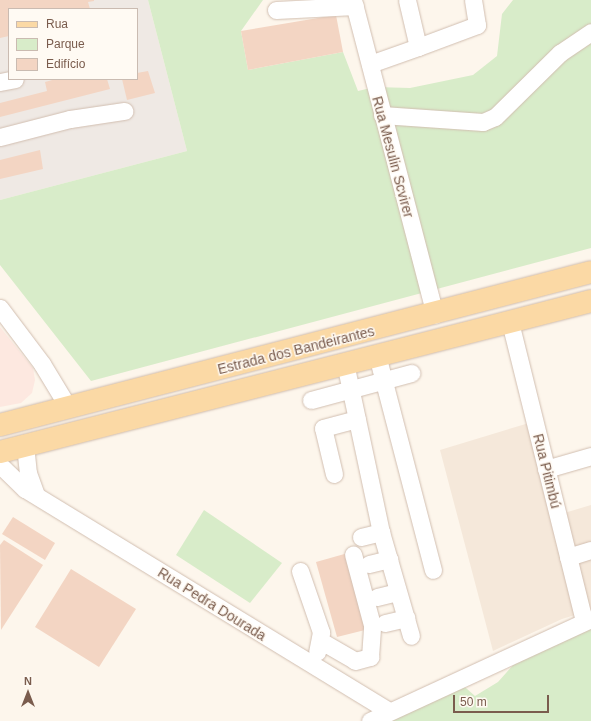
<!DOCTYPE html>
<html>
<head>
<meta charset="utf-8">
<style>
	body { margin:0 }
	#map { position:relative; width:591px; height:721px; overflow:hidden; background:#fdf6ec; font-family:Arial,sans-serif }
	div>[style] { position:absolute }
	.residential>* { inset:0; background:#f5e8da }
	.commercial>* { inset:0; background:#fde8e0 }
	.industrial>* { inset:0; background:#efe9e4 }
	.green>* { inset:0; background:#d8ecc9 }
	.building>* { inset:0; background:#f3d5c3 }
	.roads { filter:drop-shadow(0 0 1px #d1beb0) drop-shadow(0 0 1px #d1beb0) }
	.minor>* { height:17px; margin:-8.5px; padding:0 8.5px; transform-origin:8.5px; border-radius:8.5px; background:#fff }
	.major>* { height:22px; margin:-11px; padding:0 11px; transform-origin:11px; border-radius:11px; background:#fbd9a5 }
	span { translate:-50% -50%; white-space:nowrap; text-align:center; line-height:1.15; -webkit-text-stroke:3px #fffaf3; paint-order:stroke }
	.street-label { font-size:14px; color:#7a5c4d }
	.legend { position:absolute; left:8px; top:8px; width:130px; height:72px; box-sizing:border-box; background:#fffaf3; border:1px solid #cabbb1; margin:0; padding:5px 7px; list-style:none; font-size:12px; color:#7a5c4d }
	.legend li { display:flex; align-items:center; gap:8px; height:20px }
	.legend b { width:20px; border:1px solid #cabbb1 }
	.north { position:absolute; left:8px; top:673px; width:40px; height:40px; -webkit-text-stroke:3px #fffaf3; paint-order:stroke; rotate:0deg; font-size:11px; font-weight:700; line-height:16px; text-align:center; color:#7a5c4d }
	.north::after { content:''; display:block; margin:auto; width:14px; height:18px; background:#7a5c4d; clip-path:polygon(50% 0,100% 100%,50% 72%,0 100%) }
	.scale { position:absolute; left:453px; top:695px; width:96px; height:18px; box-sizing:border-box; border:2px solid #7a5c4d; border-top:0; padding-left:5px; font-size:12px; line-height:14px; white-space:nowrap; color:#7a5c4d; -webkit-text-stroke:3px #fffaf3; paint-order:stroke }
</style>
</head>
<body>
<div id="map">
	<div class="residential">
		<i style="clip-path:polygon(529px 423px,551px 517px,591px 505px,591px 610px,562px 619px,493px 651px,440px 450px)"></i>
	</div>
	<div class="commercial">
		<i style="clip-path:polygon(0 327px,33px 368px,35px 380px,32px 393px,21px 403px,0 407px)"></i>
	</div>
	<div class="industrial">
		<i style="clip-path:polygon(evenodd,0 0,148px 0,187px 151px,0 200px,0 0,9px 9px,137px 9px,137px 79px,9px 79px,9px 9px)"></i>
	</div>
	<div class="green">
		<i style="clip-path:polygon(148px 0,263px 0,241px 31px,248px 70px,343px 52px,358px 91px,375px 87px,410px 88px,473px 75px,497px 56px,502px 14px,513px 0,591px 0,591px 248px,91px 381px,0 265px,0 200px,187px 151px)"></i>
		<i style="clip-path:polygon(204px 510px,282px 563px,250px 603px,176px 555px)"></i>
		<i style="clip-path:polygon(591px 621px,591px 721px,381px 721px,458px 681px,475px 696px,498px 682px,531px 645px)"></i>
	</div>
	<div class="building">
		<i style="clip-path:polygon(0 0,94px 0,94px 1px,88px 2px,90px 9px,9px 9px,9px 36px,0 38px)"></i>
		<i style="clip-path:polygon(336px 15px,343px 52px,248px 70px,241px 31px)"></i>
		<i style="clip-path:polygon(148px 71px,155px 93px,127px 100px,122px 79px,137px 79px,137px 73px)"></i>
		<i style="clip-path:polygon(56px 79px,107px 79px,110px 89px,0 117px,0 103px,47px 91px,45px 82px)"></i>
		<i style="clip-path:polygon(40px 150px,43px 169px,0 179px,0 160px)"></i>
		<i style="clip-path:polygon(13px 517px,55px 543px,45px 560px,2px 534px)"></i>
		<i style="clip-path:polygon(4px 540px,43px 565px,1px 630px,0 545px)"></i>
		<i style="clip-path:polygon(348px 553px,369px 629px,337px 637px,316px 562px)"></i>
		<i style="clip-path:polygon(71px 569px,136px 609px,99px 667px,35px 627px)"></i>
	</div>
	<div class="roads">
		<div class="minor">
			<i style="left:353px;top:0;width:325px;rotate:75.4deg"></i>
			<i style="left:276px;top:10px;width:79px;rotate:-2.9deg"></i>
			<i style="left:418px;top:47px;width:63px;rotate:-20.4deg"></i>
			<i style="left:477px;top:25px;width:25px;rotate:-99deg"></i>
			<i style="left:370px;top:64px;width:51px;rotate:-19.5deg"></i>
			<i style="left:418px;top:47px;width:48px;rotate:-103.2deg"></i>
			<i style="left:0;top:82px;width:15px;rotate:-11deg"></i>
			<i style="left:382px;top:115px;width:101px;rotate:4deg"></i>
			<i style="left:483px;top:122px;width:13px;rotate:-23deg"></i>
			<i style="left:495px;top:117px;width:91px;rotate:-44.6deg"></i>
			<i style="left:560px;top:53px;width:37px;rotate:-34deg"></i>
			<i style="left:0;top:137px;width:72px;rotate:-14.4deg"></i>
			<i style="left:70px;top:119px;width:55px;rotate:-8.4deg"></i>
			<i style="left:0;top:308px;width:70px;rotate:53.1deg"></i>
			<i style="left:42px;top:364px;width:50px;rotate:58.8deg"></i>
			<i style="left:510px;top:322px;width:307px;rotate:76.1deg"></i>
			<i style="left:377px;top:355px;width:222px;rotate:75.4deg"></i>
			<i style="left:345px;top:363px;width:173px;rotate:78deg"></i>
			<i style="left:381px;top:532px;width:108px;rotate:73.9deg"></i>
			<i style="left:311px;top:400px;width:104px;rotate:-15.1deg"></i>
			<i style="left:25px;top:445px;width:28px;rotate:84deg"></i>
			<i style="left:28px;top:473px;width:23px;rotate:70deg"></i>
			<i style="left:0;top:465px;width:35px;rotate:44deg"></i>
			<i style="left:25px;top:489px;width:426px;rotate:31.4deg"></i>
			<i style="left:546px;top:469px;width:47px;rotate:-16.1deg"></i>
			<i style="left:334px;top:474px;width:47px;rotate:-103.4deg"></i>
			<i style="left:323px;top:428px;width:35px;rotate:-15deg"></i>
			<i style="left:361px;top:537px;width:21px;rotate:-14deg"></i>
			<i style="left:568px;top:557px;width:24px;rotate:-17deg"></i>
			<i style="left:369px;top:564px;width:21px;rotate:-14deg"></i>
			<i style="left:300px;top:571px;width:65px;rotate:71deg"></i>
			<i style="left:321px;top:632px;width:20px;rotate:101deg"></i>
			<i style="left:377px;top:597px;width:21px;rotate:-14deg"></i>
			<i style="left:385px;top:623px;width:22px;rotate:-13deg"></i>
			<i style="left:321px;top:641px;width:39px;rotate:30deg"></i>
			<i style="left:355px;top:661px;width:16px;rotate:-15deg"></i>
			<i style="left:370px;top:657px;width:32px;rotate:-86deg"></i>
			<i style="left:372px;top:625px;width:73px;rotate:-105deg"></i>
			<i style="left:370px;top:721px;width:243px;rotate:-24.8deg"></i>
		</div>
		<div class="major">
			<i style="left:0;top:425px;width:610px;rotate:-14.51deg"></i>
			<i style="left:0;top:452px;width:610px;rotate:-14.33deg"></i>
		</div>
	</div>
	<div class="street-label">
		<span style="left:393px;top:157px;rotate:75deg">Rua Mesulin Scvirer</span>
		<span style="left:296px;top:350px;rotate:-14deg">Estrada dos Bandeirantes</span>
		<span style="left:547px;top:471px;rotate:76deg">Rua Pitimbú</span>
		<span style="left:212px;top:604px;rotate:32deg">Rua Pedra Dourada</span>
	</div>
	<ul class="legend">
	<li><b style="height:5px;background:#fbd9a5"></b>Rua</li>
	<li><b style="height:11px;background:#d8ecc9"></b>Parque</li>
	<li><b style="height:11px;background:#f3d5c3"></b>Edifício</li>
	</ul>
	<div class="north">N</div>
	<div class="scale">50 m</div>
</div>
</body>
</html>
